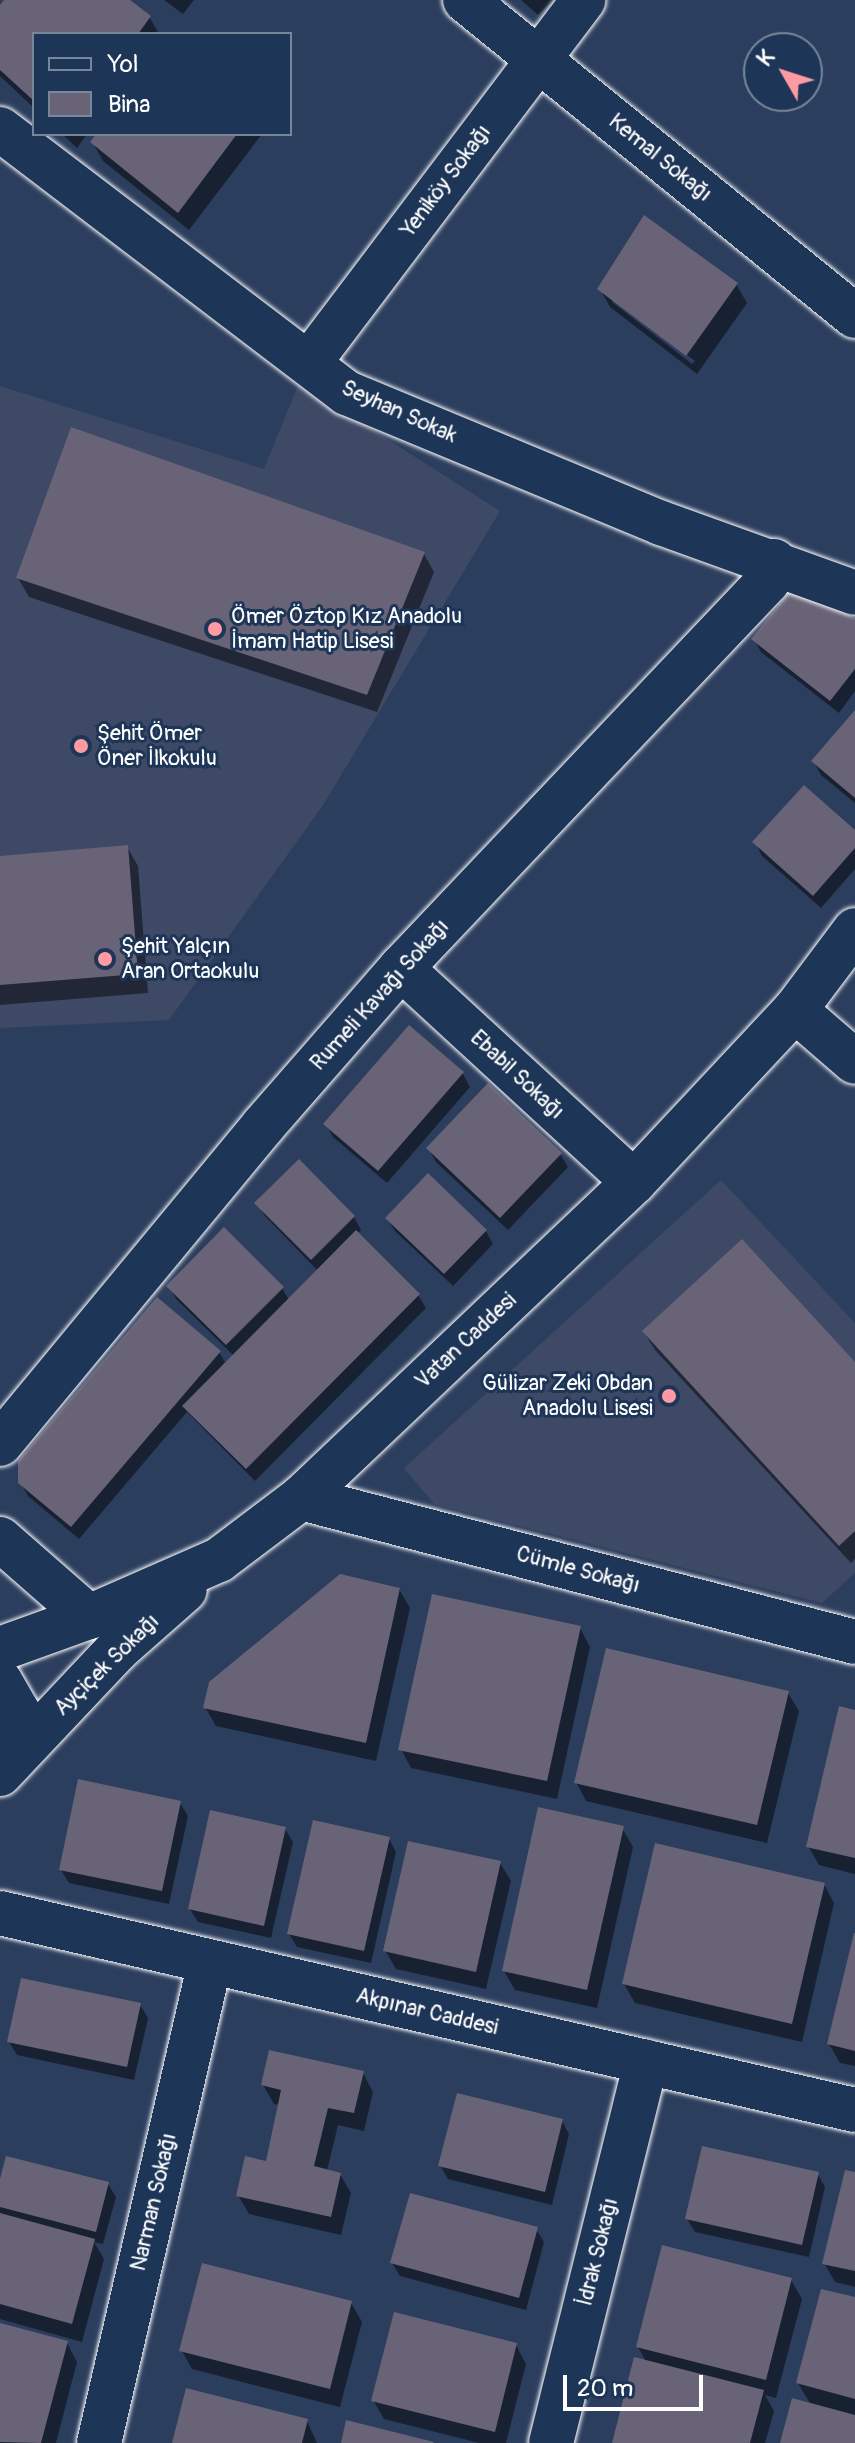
<!DOCTYPE html>
<html>
<head>
<meta charset="utf-8">
<style>
	body { margin:0 }
	#map { position:relative; width:855px; height:2443px; overflow:hidden; background:#2c3e5e; font-family:Pangolin,sans-serif }
	div>[style] { position:absolute }
	.built>* { inset:0; background:#3e4966 }
	.shadow>* { inset:0; background:#0007 }
	.building>* { inset:0; background:#696378 }
	.roads { filter:drop-shadow(0 0 2px #fff) drop-shadow(0 0 2px #fff) }
	.minor>* { height:44px; margin:-22px; padding:0 22px; transform-origin:22px; border-radius:22px; background:#1d3557 }
	.dots>* { width:22px; height:22px; translate:-50% -50%; box-sizing:border-box; border:4px solid #1d3557; border-radius:50% }
	span { translate:-50% -50%; white-space:nowrap; text-align:center; line-height:1.15; -webkit-text-stroke:6px #1d3557; paint-order:stroke }
	.street-label { font-size:22px; color:#fff }
	.poi-label { font-size:22px; color:#fff }
	.left { translate:0 -50%; text-align:left }
	.right { translate:-100% -50%; text-align:right }
	.legend { position:absolute; left:32px; top:32px; width:260px; height:104px; box-sizing:border-box; background:#1d3557; border:2px solid #77869a; margin:0; padding:10px 14px; list-style:none; font-size:24px; color:#fff }
	.legend li { display:flex; align-items:center; gap:16px; height:40px }
	.legend b { width:40px; border:2px solid #77869a }
	.north { position:absolute; left:743px; top:32px; width:80px; height:80px; box-sizing:border-box; background:#1d3557; border:2px solid #77869a; border-radius:50%; rotate:309deg; font-size:22px; font-weight:700; line-height:32px; text-align:center; color:#fff }
	.north::after { content:''; display:block; margin:auto; width:28px; height:36px; background:#ff9aa2; clip-path:polygon(50% 0,100% 100%,50% 72%,0 100%) }
	.scale { position:absolute; left:563px; top:2375px; width:140px; height:36px; box-sizing:border-box; border:4px solid #fff; border-top:0; padding-left:10px; font-size:24px; line-height:28px; white-space:nowrap; color:#fff; -webkit-text-stroke:6px #1d3557; paint-order:stroke }
</style>
</head>
<body>
<div id="map">
	<div class="built">
		<i style="clip-path:polygon(299px 383px,500px 511px,323px 805px,169px 1020px,0 1028px,0 386px,264px 469px)"></i>
		<i style="clip-path:polygon(721px 1180px,855px 1323px,855px 1573px,822px 1603px,434px 1504px,404px 1468px)"></i>
	</div>
	<div class="shadow">
		<i style="clip-path:polygon(6px 0,127px 0,150px 18px,159px 34px,34px 34px,34px 108px,0 76px,0 8px)"></i>
		<i style="clip-path:polygon(164px 0,194px 0,183px 14px)"></i>
		<i style="clip-path:polygon(521px 0,553px 0,538px 15px)"></i>
		<i style="clip-path:polygon(62px 134px,87px 134px,77px 148px)"></i>
		<i style="clip-path:polygon(99px 134px,262px 134px,189px 230px,103px 161px,93px 143px)"></i>
		<i style="clip-path:polygon(evenodd,736px 284px,747px 303px,697px 374px,610px 307px,600px 289px,736px 284px,612px 297px,695px 361px,692px 364px,612px 302px,612px 297px)"></i>
		<i style="clip-path:polygon(424px 554px,434px 572px,377px 712px,29px 597px,18px 578px)"></i>
		<i style="clip-path:polygon(855px 621px,855px 691px,839px 713px,761px 652px,754px 639px)"></i>
		<i style="clip-path:polygon(855px 713px,855px 803px,821px 775px,814px 762px)"></i>
		<i style="clip-path:polygon(855px 833px,855px 869px,821px 908px,762px 856px,755px 842px)"></i>
		<i style="clip-path:polygon(127px 847px,138px 866px,148px 993px,0 1005px,0 858px)"></i>
		<i style="clip-path:polygon(410px 1028px,463px 1074px,470px 1087px,387px 1183px,333px 1137px,326px 1124px)"></i>
		<i style="clip-path:polygon(428px 1148px,560px 1154px,568px 1167px,508px 1230px,436px 1162px)"></i>
		<i style="clip-path:polygon(257px 1203px,354px 1217px,361px 1230px,357px 1234px,418px 1295px,426px 1308px,255px 1481px,187px 1412px,79px 1539px,28px 1496px,20px 1482px,219px 1352px,226px 1364px,234px 1356px,176px 1299px,169px 1286px,282px 1288px,289px 1300px,318px 1271px,265px 1216px)"></i>
		<i style="clip-path:polygon(387px 1218px,486px 1231px,493px 1244px,453px 1286px,395px 1231px)"></i>
		<i style="clip-path:polygon(644px 1332px,855px 1365px,855px 1559px,851px 1563px,655px 1350px)"></i>
		<i style="clip-path:polygon(399px 1589px,410px 1608px,376px 1761px,216px 1726px,205px 1707px)"></i>
		<i style="clip-path:polygon(580px 1628px,590px 1647px,557px 1799px,411px 1768px,401px 1749px)"></i>
		<i style="clip-path:polygon(788px 1693px,799px 1711px,767px 1843px,586px 1801px,576px 1782px)"></i>
		<i style="clip-path:polygon(855px 1712px,855px 1874px,819px 1865px,808px 1846px)"></i>
		<i style="clip-path:polygon(180px 1803px,188px 1816px,169px 1904px,69px 1883px,61px 1870px)"></i>
		<i style="clip-path:polygon(622px 1828px,633px 1847px,597px 2008px,515px 1990px,504px 1971px)"></i>
		<i style="clip-path:polygon(285px 1829px,293px 1842px,271px 1938px,198px 1922px,190px 1909px)"></i>
		<i style="clip-path:polygon(389px 1839px,396px 1852px,371px 1963px,297px 1947px,289px 1934px)"></i>
		<i style="clip-path:polygon(500px 1863px,511px 1881px,486px 1989px,396px 1969px,385px 1950px)"></i>
		<i style="clip-path:polygon(824px 1884px,834px 1903px,802px 2042px,635px 2003px,624px 1984px)"></i>
		<i style="clip-path:polygon(855px 1936px,855px 2066px,840px 2063px,829px 2044px)"></i>
		<i style="clip-path:polygon(140px 2005px,148px 2018px,134px 2080px,17px 2055px,9px 2042px)"></i>
		<i style="clip-path:polygon(363px 2073px,373px 2092px,364px 2131px,338px 2125px,327px 2171px,340px 2174px,351px 2193px,341px 2235px,249px 2214px,238px 2195px,267px 2164px,280px 2105px,274px 2104px,263px 2085px)"></i>
		<i style="clip-path:polygon(562px 2121px,569px 2134px,552px 2205px,448px 2179px,440px 2165px)"></i>
		<i style="clip-path:polygon(817px 2173px,825px 2187px,809px 2257px,695px 2232px,687px 2219px)"></i>
		<i style="clip-path:polygon(855px 2175px,855px 2287px,835px 2282px,824px 2263px)"></i>
		<i style="clip-path:polygon(108px 2184px,116px 2197px,103px 2244px,94px 2242px,104px 2259px,82px 2342px,0 2319px,0 2187px)"></i>
		<i style="clip-path:polygon(536px 2229px,544px 2242px,526px 2310px,400px 2276px,392px 2263px)"></i>
		<i style="clip-path:polygon(791px 2280px,802px 2299px,776px 2398px,765px 2395px,774px 2411px,765px 2443px,614px 2443px,647px 2363px,638px 2347px)"></i>
		<i style="clip-path:polygon(855px 2300px,855px 2443px,782px 2443px,811px 2405px,798px 2383px)"></i>
		<i style="clip-path:polygon(351px 2303px,362px 2322px,340px 2407px,192px 2369px,182px 2351px)"></i>
		<i style="clip-path:polygon(0 2325px,67px 2343px,77px 2362px,56px 2443px,0 2443px)"></i>
		<i style="clip-path:polygon(516px 2345px,526px 2364px,506px 2443px,479px 2443px,384px 2419px,373px 2400px)"></i>
		<i style="clip-path:polygon(307px 2421px,317px 2443px,174px 2443px)"></i>
	</div>
	<div class="building">
		<i style="clip-path:polygon(4px 0,130px 0,151px 16px,138px 34px,34px 34px,34px 101px,0 70px,0 5px)"></i>
		<i style="clip-path:polygon(96px 134px,237px 134px,178px 213px,90px 142px)"></i>
		<i style="clip-path:polygon(644px 215px,738px 283px,686px 356px,597px 289px)"></i>
		<i style="clip-path:polygon(71px 427px,425px 552px,367px 695px,16px 578px)"></i>
		<i style="clip-path:polygon(791px 590px,855px 618px,855px 669px,830px 701px,751px 639px)"></i>
		<i style="clip-path:polygon(855px 710px,855px 798px,811px 761px)"></i>
		<i style="clip-path:polygon(804px 785px,855px 830px,855px 848px,813px 896px,752px 842px)"></i>
		<i style="clip-path:polygon(128px 845px,138px 974px,0 985px,0 856px)"></i>
		<i style="clip-path:polygon(409px 1025px,464px 1072px,378px 1171px,323px 1124px)"></i>
		<i style="clip-path:polygon(488px 1083px,562px 1153px,500px 1218px,426px 1148px)"></i>
		<i style="clip-path:polygon(299px 1159px,355px 1216px,311px 1260px,254px 1203px)"></i>
		<i style="clip-path:polygon(428px 1173px,487px 1230px,444px 1274px,385px 1218px)"></i>
		<i style="clip-path:polygon(224px 1227px,284px 1287px,226px 1345px,166px 1286px)"></i>
		<i style="clip-path:polygon(356px 1230px,420px 1294px,246px 1469px,182px 1406px)"></i>
		<i style="clip-path:polygon(742px 1239px,855px 1362px,855px 1531px,839px 1546px,642px 1331px)"></i>
		<i style="clip-path:polygon(157px 1297px,221px 1351px,71px 1527px,18px 1483px,18px 1461px)"></i>
		<i style="clip-path:polygon(340px 1574px,400px 1588px,366px 1743px,203px 1708px,209px 1682px)"></i>
		<i style="clip-path:polygon(432px 1594px,581px 1626px,547px 1781px,398px 1750px)"></i>
		<i style="clip-path:polygon(606px 1648px,789px 1691px,757px 1825px,574px 1783px)"></i>
		<i style="clip-path:polygon(839px 1706px,855px 1710px,855px 1858px,806px 1847px)"></i>
		<i style="clip-path:polygon(78px 1779px,181px 1801px,162px 1891px,59px 1870px)"></i>
		<i style="clip-path:polygon(538px 1807px,624px 1826px,587px 1990px,502px 1971px)"></i>
		<i style="clip-path:polygon(210px 1810px,286px 1827px,264px 1926px,188px 1909px)"></i>
		<i style="clip-path:polygon(313px 1820px,390px 1837px,364px 1951px,287px 1934px)"></i>
		<i style="clip-path:polygon(408px 1841px,501px 1861px,476px 1972px,383px 1951px)"></i>
		<i style="clip-path:polygon(655px 1843px,825px 1883px,792px 2024px,622px 1984px)"></i>
		<i style="clip-path:polygon(854px 1933px,855px 1933px,855px 2051px,827px 2044px)"></i>
		<i style="clip-path:polygon(21px 1978px,141px 2003px,127px 2067px,7px 2042px)"></i>
		<i style="clip-path:polygon(269px 2050px,364px 2071px,354px 2113px,328px 2108px,314px 2166px,341px 2173px,331px 2217px,236px 2196px,245px 2156px,266px 2161px,281px 2090px,261px 2085px)"></i>
		<i style="clip-path:polygon(457px 2093px,563px 2119px,545px 2192px,438px 2166px)"></i>
		<i style="clip-path:polygon(702px 2146px,819px 2172px,802px 2245px,685px 2219px)"></i>
		<i style="clip-path:polygon(6px 2156px,109px 2182px,96px 2232px,0 2207px,0 2179px)"></i>
		<i style="clip-path:polygon(845px 2170px,855px 2172px,855px 2271px,822px 2264px)"></i>
		<i style="clip-path:polygon(410px 2193px,538px 2227px,519px 2298px,390px 2263px)"></i>
		<i style="clip-path:polygon(0 2213px,95px 2239px,72px 2324px,0 2304px)"></i>
		<i style="clip-path:polygon(662px 2245px,792px 2278px,766px 2380px,636px 2347px)"></i>
		<i style="clip-path:polygon(202px 2263px,352px 2301px,330px 2389px,179px 2351px)"></i>
		<i style="clip-path:polygon(821px 2289px,855px 2297px,855px 2399px,796px 2383px)"></i>
		<i style="clip-path:polygon(394px 2312px,517px 2343px,495px 2432px,371px 2401px)"></i>
		<i style="clip-path:polygon(0 2323px,68px 2341px,41px 2443px,0 2442px)"></i>
		<i style="clip-path:polygon(634px 2357px,764px 2390px,750px 2443px,612px 2443px)"></i>
		<i style="clip-path:polygon(186px 2388px,308px 2419px,302px 2443px,172px 2443px)"></i>
		<i style="clip-path:polygon(792px 2398px,855px 2415px,855px 2443px,780px 2443px)"></i>
		<i style="clip-path:polygon(346px 2420px,434px 2442px,433px 2443px,341px 2443px)"></i>
	</div>
	<div class="roads">
		<div class="minor">
			<i style="left:465px;top:0;width:502px;rotate:39.02deg"></i>
			<i style="left:0;top:129px;width:436px;rotate:37.3deg"></i>
			<i style="left:347px;top:393px;width:340px;rotate:22.5deg"></i>
			<i style="left:661px;top:523px;width:206px;rotate:19.8deg"></i>
			<i style="left:309px;top:363px;width:455px;rotate:-52.9deg"></i>
			<i style="left:401px;top:968px;width:316px;rotate:42.6deg"></i>
			<i style="left:795px;top:1010px;width:79px;rotate:40.9deg"></i>
			<i style="left:0;top:1444px;width:413px;rotate:-50.4deg"></i>
			<i style="left:263px;top:1126px;width:210px;rotate:-48.9deg"></i>
			<i style="left:401px;top:968px;width:533px;rotate:-46.52deg"></i>
			<i style="left:768px;top:581px;width:21px;rotate:-73deg"></i>
			<i style="left:301px;top:1498px;width:572px;rotate:14.57deg"></i>
			<i style="left:0;top:1539px;width:118px;rotate:41.2deg"></i>
			<i style="left:0;top:1649px;width:95px;rotate:-19.8deg"></i>
			<i style="left:89px;top:1617px;width:142px;rotate:-23.7deg"></i>
			<i style="left:219px;top:1560px;width:103px;rotate:-37.1deg"></i>
			<i style="left:301px;top:1498px;width:459px;rotate:-43.5deg"></i>
			<i style="left:634px;top:1182px;width:236px;rotate:-46.9deg"></i>
			<i style="left:795px;top:1010px;width:100px;rotate:-53.1deg"></i>
			<i style="left:0;top:1681px;width:36px;rotate:60deg"></i>
			<i style="left:18px;top:1712px;width:19px;rotate:84deg"></i>
			<i style="left:20px;top:1731px;width:37px;rotate:116deg"></i>
			<i style="left:0;top:1774px;width:172px;rotate:-46.7deg"></i>
			<i style="left:118px;top:1649px;width:89px;rotate:-41.4deg"></i>
			<i style="left:0;top:1913px;width:877px;rotate:12.98deg"></i>
			<i style="left:99px;top:2443px;width:494px;rotate:-77deg"></i>
			<i style="left:551px;top:2443px;width:393px;rotate:-76deg"></i>
		</div>
	</div>
	<div class="dots">
		<i style="left:215px;top:629px;background:#ff9aa2"></i>
		<i style="left:81px;top:746px;background:#ff9aa2"></i>
		<i style="left:105px;top:959px;background:#ff9aa2"></i>
		<i style="left:669px;top:1396px;background:#ff9aa2"></i>
	</div>
	<div class="street-label">
		<span style="left:660px;top:158px;rotate:39deg">Kemal Sokağı</span>
		<span style="left:446px;top:181px;rotate:-53deg">Yeniköy Sokağı</span>
		<span style="left:399px;top:412px;rotate:24deg">Seyhan Sokak</span>
		<span style="left:380px;top:995px;rotate:-48deg">Rumeli Kavağı Sokağı</span>
		<span style="left:517px;top:1075px;rotate:43deg">Ebabil Sokağı</span>
		<span style="left:466px;top:1341px;rotate:-43deg">Vatan Caddesi</span>
		<span style="left:578px;top:1570px;rotate:15deg">Cümle Sokağı</span>
		<span style="left:107px;top:1665px;rotate:-44deg">Ayçiçek Sokağı</span>
		<span style="left:427px;top:2012px;rotate:13deg">Akpınar Caddesi</span>
		<span style="left:154px;top:2202px;rotate:-77deg">Narman Sokağı</span>
		<span style="left:598px;top:2252px;rotate:-76deg">İdrak Sokağı</span>
	</div>
	<div class="poi-label">
		<span class="left" style="left:231px;top:629px">Ömer Öztop Kız Anadolu<br>İmam Hatip Lisesi</span>
		<span class="left" style="left:97px;top:746px">Şehit Ömer<br>Öner İlkokulu</span>
		<span class="left" style="left:121px;top:959px">Şehit Yalçın<br>Aran Ortaokulu</span>
		<span class="right" style="left:653px;top:1396px">Gülizar Zeki Obdan<br>Anadolu Lisesi</span>
	</div>
	<ul class="legend">
	<li><b style="height:10px;background:#1d3557"></b>Yol</li>
	<li><b style="height:22px;background:#696378"></b>Bina</li>
	</ul>
	<div class="north">K</div>
	<div class="scale">20 m</div>
</div>
</body>
</html>
